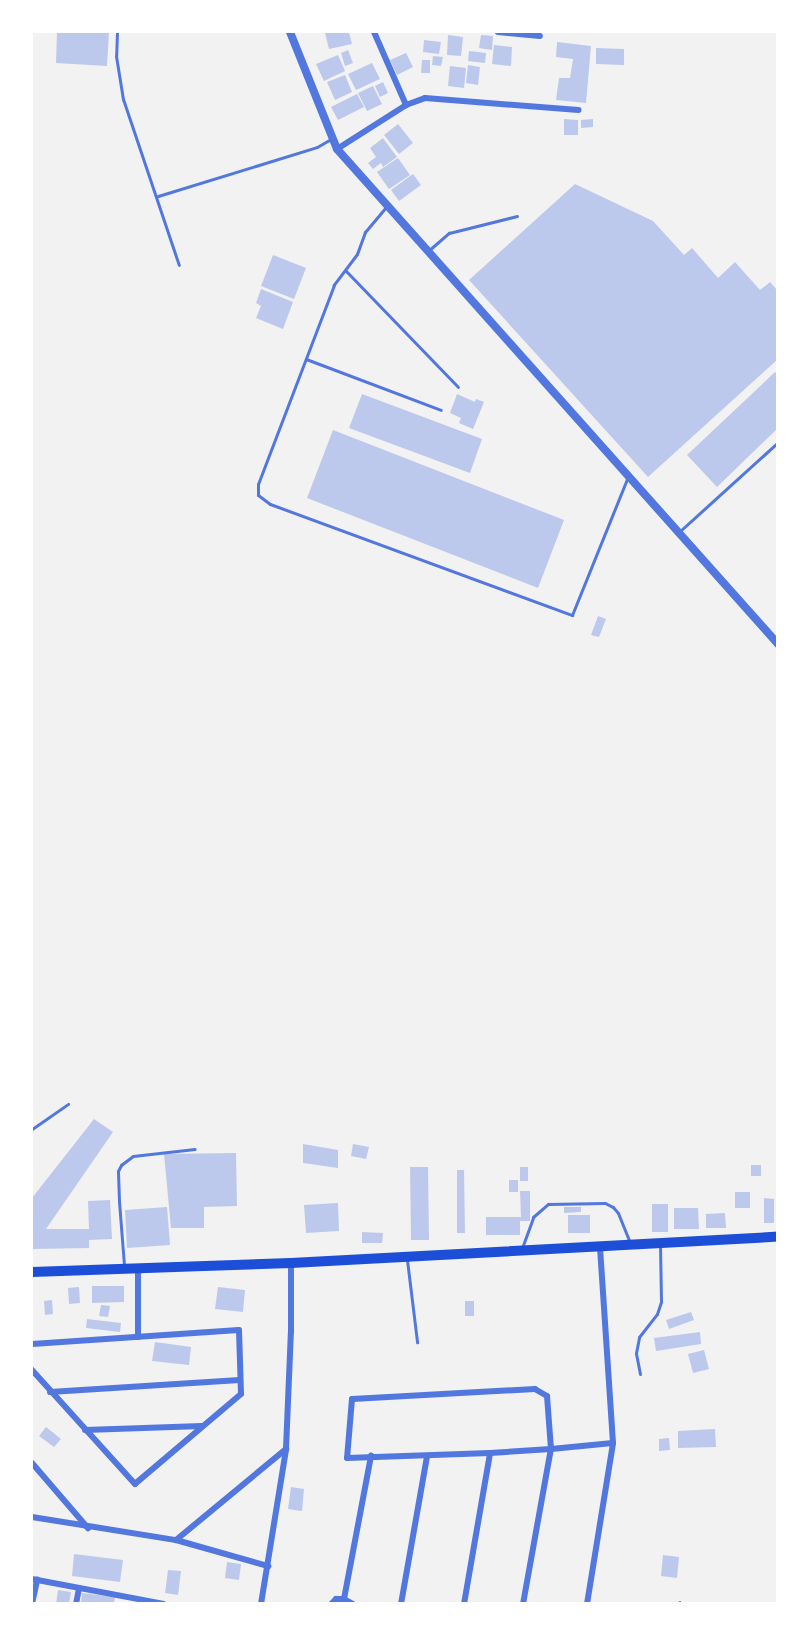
<!DOCTYPE html>
<html>
<head>
<meta charset="utf-8">
<style>
	body { margin:0 }
	#map { position:relative; width:809px; height:1635px; overflow:hidden; background:#f2f2f2; font-family:Mulish,sans-serif }
	div>[style] { position:absolute }
	.building>* { inset:0; background:#bdc9ec }
	.service>* { height:3px; margin:-1.5px; padding:0 1.5px; transform-origin:1.5px; border-radius:1.5px; background:#5277de }
	.minor>* { height:6px; margin:-3px; padding:0 3px; transform-origin:3px; border-radius:3px; background:#5277de }
	.tertiary>* { height:8px; margin:-4px; padding:0 4px; transform-origin:4px; border-radius:4px; background:#5277de }
	.primary>* { height:10px; margin:-5px; padding:0 5px; transform-origin:5px; border-radius:5px; background:#1d4ed8 }
	span { translate:-50% -50%; white-space:nowrap; text-align:center; line-height:1.15; -webkit-text-stroke:6px #fff; paint-order:stroke }
	.frame { position:absolute; inset:0; border:33px solid #fff; pointer-events:none }
</style>
</head>
<body>
<div id="map">
	<div class="building">
		<i style="clip-path:polygon(57px 32px,109px 32px,107px 66px,56px 63px)"></i>
		<i style="clip-path:polygon(331px 32px,349px 32px,352px 44px,329px 49px,325px 33px)"></i>
		<i style="clip-path:polygon(448px 35px,463px 37px,461px 56px,447px 55px)"></i>
		<i style="clip-path:polygon(481px 35px,493px 36px,492px 50px,479px 48px)"></i>
		<i style="clip-path:polygon(424px 40px,441px 42px,439px 54px,423px 52px)"></i>
		<i style="clip-path:polygon(557px 42px,591px 46px,586px 103px,556px 100px,559px 78px,570px 78px,573px 59px,556px 57px)"></i>
		<i style="clip-path:polygon(494px 45px,512px 47px,511px 66px,492px 64px)"></i>
		<i style="clip-path:polygon(596px 48px,624px 49px,624px 65px,596px 64px)"></i>
		<i style="clip-path:polygon(348px 50px,353px 63px,345px 66px,341px 53px)"></i>
		<i style="clip-path:polygon(469px 51px,486px 53px,485px 63px,468px 61px)"></i>
		<i style="clip-path:polygon(406px 53px,413px 67px,397px 75px,390px 60px)"></i>
		<i style="clip-path:polygon(338px 55px,345px 71px,324px 81px,316px 64px)"></i>
		<i style="clip-path:polygon(433px 56px,443px 57px,441px 66px,432px 65px)"></i>
		<i style="clip-path:polygon(422px 60px,430px 60px,430px 73px,421px 73px)"></i>
		<i style="clip-path:polygon(372px 63px,380px 79px,356px 90px,348px 74px)"></i>
		<i style="clip-path:polygon(468px 65px,480px 67px,478px 85px,466px 83px)"></i>
		<i style="clip-path:polygon(450px 66px,466px 68px,464px 88px,448px 86px)"></i>
		<i style="clip-path:polygon(345px 75px,352px 92px,335px 100px,327px 82px)"></i>
		<i style="clip-path:polygon(383px 82px,388px 93px,380px 97px,375px 86px)"></i>
		<i style="clip-path:polygon(373px 86px,382px 104px,367px 111px,358px 93px)"></i>
		<i style="clip-path:polygon(357px 94px,364px 107px,338px 120px,331px 107px)"></i>
		<i style="clip-path:polygon(564px 119px,578px 120px,578px 135px,564px 135px)"></i>
		<i style="clip-path:polygon(593px 119px,593px 127px,581px 128px,581px 120px)"></i>
		<i style="clip-path:polygon(398px 124px,413px 143px,399px 154px,384px 135px)"></i>
		<i style="clip-path:polygon(383px 138px,397px 157px,383px 167px,381px 163px,373px 169px,368px 163px,376px 157px,370px 148px)"></i>
		<i style="clip-path:polygon(398px 158px,410px 175px,389px 189px,377px 172px)"></i>
		<i style="clip-path:polygon(413px 174px,421px 185px,399px 201px,391px 190px)"></i>
		<i style="clip-path:polygon(575px 184px,653px 221px,684px 255px,692px 248px,718px 278px,735px 262px,760px 290px,770px 282px,777px 290px,777px 360px,648px 477px,469px 280px)"></i>
		<i style="clip-path:polygon(273px 255px,306px 268px,294px 299px,261px 286px)"></i>
		<i style="clip-path:polygon(261px 289px,293px 302px,283px 329px,256px 318px,261px 306px,256px 303px)"></i>
		<i style="clip-path:polygon(775px 372px,777px 374px,777px 429px,717px 487px,687px 455px)"></i>
		<i style="clip-path:polygon(362px 394px,482px 439px,470px 473px,349px 428px)"></i>
		<i style="clip-path:polygon(457px 394px,475px 402px,476px 399px,484px 402px,473px 429px,459px 423px,461px 418px,450px 413px)"></i>
		<i style="clip-path:polygon(333px 430px,564px 520px,538px 588px,307px 498px)"></i>
		<i style="clip-path:polygon(598px 616px,606px 619px,599px 637px,591px 635px)"></i>
		<i style="clip-path:polygon(94px 1119px,113px 1132px,46px 1229px,89px 1229px,88px 1201px,110px 1200px,112px 1239px,89px 1240px,89px 1248px,33px 1249px,32px 1198px)"></i>
		<i style="clip-path:polygon(303px 1144px,338px 1150px,338px 1168px,303px 1163px)"></i>
		<i style="clip-path:polygon(353px 1144px,369px 1147px,366px 1159px,351px 1156px)"></i>
		<i style="clip-path:polygon(236px 1153px,237px 1206px,204px 1207px,204px 1228px,171px 1228px,164px 1154px)"></i>
		<i style="clip-path:polygon(751px 1165px,761px 1165px,761px 1176px,751px 1176px)"></i>
		<i style="clip-path:polygon(410px 1167px,428px 1167px,429px 1240px,411px 1240px)"></i>
		<i style="clip-path:polygon(520px 1167px,528px 1167px,528px 1181px,520px 1181px)"></i>
		<i style="clip-path:polygon(457px 1170px,464px 1170px,465px 1233px,457px 1233px)"></i>
		<i style="clip-path:polygon(509px 1180px,518px 1180px,518px 1192px,509px 1192px)"></i>
		<i style="clip-path:polygon(520px 1191px,530px 1191px,530px 1221px,520px 1221px,520px 1235px,486px 1235px,486px 1217px,521px 1217px)"></i>
		<i style="clip-path:polygon(735px 1192px,750px 1192px,750px 1208px,735px 1208px)"></i>
		<i style="clip-path:polygon(764px 1198px,774px 1199px,774px 1223px,764px 1223px)"></i>
		<i style="clip-path:polygon(338px 1203px,339px 1231px,306px 1233px,304px 1205px)"></i>
		<i style="clip-path:polygon(652px 1204px,668px 1204px,668px 1232px,652px 1232px)"></i>
		<i style="clip-path:polygon(167px 1207px,170px 1245px,127px 1248px,125px 1210px)"></i>
		<i style="clip-path:polygon(564px 1207px,581px 1207px,581px 1212px,564px 1213px)"></i>
		<i style="clip-path:polygon(674px 1208px,698px 1208px,699px 1229px,674px 1229px)"></i>
		<i style="clip-path:polygon(725px 1213px,726px 1228px,706px 1228px,706px 1214px)"></i>
		<i style="clip-path:polygon(568px 1215px,590px 1215px,590px 1233px,568px 1233px)"></i>
		<i style="clip-path:polygon(362px 1232px,383px 1233px,382px 1243px,362px 1243px)"></i>
		<i style="clip-path:polygon(92px 1286px,124px 1286px,124px 1302px,92px 1303px)"></i>
		<i style="clip-path:polygon(79px 1287px,80px 1303px,69px 1304px,68px 1288px)"></i>
		<i style="clip-path:polygon(218px 1287px,245px 1290px,243px 1312px,215px 1309px)"></i>
		<i style="clip-path:polygon(52px 1300px,53px 1314px,45px 1315px,44px 1301px)"></i>
		<i style="clip-path:polygon(465px 1301px,474px 1301px,474px 1316px,465px 1316px)"></i>
		<i style="clip-path:polygon(101px 1305px,110px 1306px,108px 1317px,99px 1316px)"></i>
		<i style="clip-path:polygon(691px 1312px,694px 1320px,669px 1329px,666px 1320px)"></i>
		<i style="clip-path:polygon(87px 1319px,121px 1323px,120px 1332px,86px 1328px)"></i>
		<i style="clip-path:polygon(700px 1332px,701px 1344px,656px 1351px,654px 1338px)"></i>
		<i style="clip-path:polygon(155px 1342px,191px 1347px,189px 1365px,152px 1361px)"></i>
		<i style="clip-path:polygon(704px 1350px,709px 1369px,693px 1373px,688px 1354px)"></i>
		<i style="clip-path:polygon(46px 1427px,61px 1439px,54px 1447px,39px 1436px)"></i>
		<i style="clip-path:polygon(715px 1429px,716px 1447px,678px 1448px,678px 1431px)"></i>
		<i style="clip-path:polygon(669px 1438px,670px 1450px,659px 1451px,659px 1439px)"></i>
		<i style="clip-path:polygon(291px 1487px,304px 1489px,302px 1511px,288px 1509px)"></i>
		<i style="clip-path:polygon(74px 1554px,123px 1560px,120px 1582px,72px 1576px)"></i>
		<i style="clip-path:polygon(663px 1555px,679px 1557px,677px 1578px,661px 1576px)"></i>
		<i style="clip-path:polygon(227px 1562px,241px 1564px,239px 1580px,225px 1578px)"></i>
		<i style="clip-path:polygon(168px 1570px,181px 1571px,178px 1595px,165px 1593px)"></i>
		<i style="clip-path:polygon(58px 1590px,71px 1592px,69px 1604px,56px 1604px)"></i>
		<i style="clip-path:polygon(82px 1593px,115px 1597px,114px 1604px,81px 1604px)"></i>
	</div>
	<div class="service">
		<i style="left:117px;top:32px;width:24px;rotate:92deg"></i>
		<i style="left:116px;top:56px;width:44px;rotate:80.8deg"></i>
		<i style="left:123px;top:99px;width:175px;rotate:71.4deg"></i>
		<i style="left:158px;top:196px;width:166px;rotate:-17.1deg"></i>
		<i style="left:317px;top:147px;width:16px;rotate:-30deg"></i>
		<i style="left:386px;top:207px;width:33px;rotate:130deg"></i>
		<i style="left:365px;top:232px;width:23px;rotate:110deg"></i>
		<i style="left:357px;top:254px;width:39px;rotate:127deg"></i>
		<i style="left:334px;top:285px;width:213px;rotate:110.9deg"></i>
		<i style="left:258px;top:484px;width:11px;rotate:90deg"></i>
		<i style="left:258px;top:495px;width:15px;rotate:37deg"></i>
		<i style="left:270px;top:504px;width:322px;rotate:20.2deg"></i>
		<i style="left:572px;top:615px;width:147px;rotate:-68deg"></i>
		<i style="left:428px;top:251px;width:28px;rotate:-41deg"></i>
		<i style="left:449px;top:233px;width:70px;rotate:-14deg"></i>
		<i style="left:346px;top:271px;width:161px;rotate:46deg"></i>
		<i style="left:306px;top:359px;width:144px;rotate:20.7deg"></i>
		<i style="left:680px;top:531px;width:132px;rotate:-42.2deg"></i>
		<i style="left:32px;top:1129px;width:44px;rotate:-34.8deg"></i>
		<i style="left:522px;top:1248px;width:33px;rotate:-70deg"></i>
		<i style="left:533px;top:1217px;width:20px;rotate:-41deg"></i>
		<i style="left:548px;top:1204px;width:57px;rotate:-1deg"></i>
		<i style="left:605px;top:1203px;width:9px;rotate:27deg"></i>
		<i style="left:613px;top:1207px;width:8px;rotate:50deg"></i>
		<i style="left:618px;top:1213px;width:31px;rotate:68deg"></i>
		<i style="left:407px;top:1260px;width:83px;rotate:83deg"></i>
		<i style="left:124px;top:1265px;width:64px;rotate:-94.5deg"></i>
		<i style="left:119px;top:1201px;width:30px;rotate:-92deg"></i>
		<i style="left:118px;top:1171px;width:7px;rotate:-63deg"></i>
		<i style="left:121px;top:1165px;width:15px;rotate:-37deg"></i>
		<i style="left:133px;top:1156px;width:62px;rotate:-6.4deg"></i>
		<i style="left:640px;top:1374px;width:21px;rotate:-101deg"></i>
		<i style="left:636px;top:1353px;width:16px;rotate:-79deg"></i>
		<i style="left:639px;top:1337px;width:29px;rotate:-52deg"></i>
		<i style="left:657px;top:1314px;width:13px;rotate:-72deg"></i>
		<i style="left:661px;top:1302px;width:57px;rotate:-91deg"></i>
		<i style="left:676px;top:1604px;width:4px;rotate:-27deg"></i>
	</div>
	<div class="minor">
		<i style="left:374px;top:32px;width:80px;rotate:66.3deg"></i>
		<i style="left:498px;top:32px;width:42px;rotate:5.4deg"></i>
		<i style="left:337px;top:149px;width:82px;rotate:-32.5deg"></i>
		<i style="left:406px;top:105px;width:20px;rotate:-20deg"></i>
		<i style="left:425px;top:98px;width:154px;rotate:4.5deg"></i>
		<i style="left:138px;top:1267px;width:70px;rotate:90deg"></i>
		<i style="left:32px;top:1344px;width:207px;rotate:-3.9deg"></i>
		<i style="left:239px;top:1330px;width:64px;rotate:88.2deg"></i>
		<i style="left:241px;top:1394px;width:139px;rotate:139.7deg"></i>
		<i style="left:135px;top:1484px;width:154px;rotate:-132.1deg"></i>
		<i style="left:50px;top:1392px;width:190px;rotate:-3.6deg"></i>
		<i style="left:85px;top:1430px;width:117px;rotate:-2deg"></i>
		<i style="left:32px;top:1463px;width:86px;rotate:49.3deg"></i>
		<i style="left:32px;top:1517px;width:146px;rotate:9.1deg"></i>
		<i style="left:176px;top:1540px;width:96px;rotate:15.8deg"></i>
		<i style="left:176px;top:1540px;width:143px;rotate:-39.6deg"></i>
		<i style="left:32px;top:1579px;width:134px;rotate:10.7deg"></i>
		<i style="left:344px;top:1599px;width:10px;rotate:29deg"></i>
		<i style="left:32px;top:1604px;width:25px;rotate:-78deg"></i>
		<i style="left:76px;top:1604px;width:16px;rotate:-79deg"></i>
		<i style="left:261px;top:1604px;width:157px;rotate:-80.8deg"></i>
		<i style="left:286px;top:1449px;width:117px;rotate:-87.6deg"></i>
		<i style="left:291px;top:1332px;width:69px;rotate:-90deg"></i>
		<i style="left:331px;top:1604px;width:7px;rotate:-45deg"></i>
		<i style="left:336px;top:1599px;width:8px"></i>
		<i style="left:344px;top:1599px;width:146px;rotate:-79.3deg"></i>
		<i style="left:401px;top:1604px;width:150px;rotate:-80deg"></i>
		<i style="left:464px;top:1604px;width:153px;rotate:-80.2deg"></i>
		<i style="left:523px;top:1604px;width:158px;rotate:-79.8deg"></i>
		<i style="left:551px;top:1449px;width:53px;rotate:-94.3deg"></i>
		<i style="left:547px;top:1396px;width:14px;rotate:-150deg"></i>
		<i style="left:535px;top:1389px;width:183px;rotate:176.9deg"></i>
		<i style="left:352px;top:1399px;width:59px;rotate:94.8deg"></i>
		<i style="left:347px;top:1458px;width:143px;rotate:-2deg"></i>
		<i style="left:490px;top:1453px;width:61px;rotate:-3.8deg"></i>
		<i style="left:551px;top:1449px;width:62px;rotate:-5.5deg"></i>
		<i style="left:587px;top:1604px;width:163px;rotate:-80.8deg"></i>
		<i style="left:613px;top:1443px;width:197px;rotate:-93.8deg"></i>
	</div>
	<div class="tertiary">
		<i style="left:290px;top:32px;width:126px;rotate:68.1deg"></i>
		<i style="left:337px;top:149px;width:663px;rotate:48.3deg"></i>
	</div>
	<div class="primary">
		<i style="left:32px;top:1272px;width:259px;rotate:-2deg"></i>
		<i style="left:291px;top:1263px;width:488px;rotate:-3.1deg"></i>
	</div>
	<div class="frame"></div>
</div>
</body>
</html>
